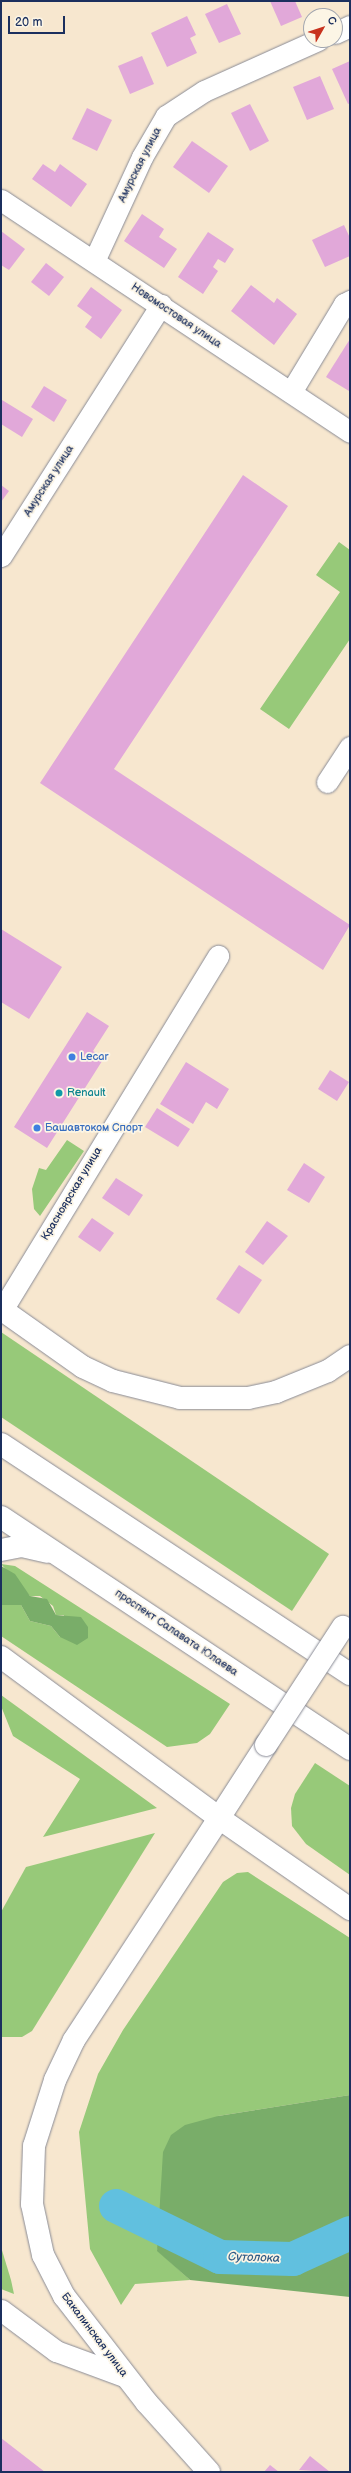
<!DOCTYPE html>
<html>
<head>
<meta charset="utf-8">
<style>
	body { margin:0 }
	#map { position:relative; width:351px; height:2473px; overflow:hidden; background:#f7e7cf; font-family:"Balsamiq Sans",sans-serif }
	div>[style] { position:absolute }
	.green>* { inset:0; background:#97c979 }
	.forest>* { inset:0; background:#79ad69 }
	.river>* { height:34px; margin:-17px; padding:0 17px; transform-origin:17px; border-radius:17px; background:#61c0df }
	.building>* { inset:0; background:#e1a8d9 }
	.roads { filter:drop-shadow(0 0 1px #898b96) drop-shadow(0 0 1px #898b96) }
	.street>* { height:21px; margin:-10.5px; padding:0 10.5px; transform-origin:10.5px; border-radius:10.5px; background:#fff }
	.secondary>* { height:22px; margin:-11px; padding:0 11px; transform-origin:11px; border-radius:11px; background:#fff }
	.primary>* { height:22px; margin:-11px; padding:0 11px; transform-origin:11px; border-radius:11px; background:#fff }
	.bridges { filter:drop-shadow(0 0 1px #898b96) drop-shadow(0 0 1px #898b96) }
	.primary-bridge>* { height:22px; margin:-11px; padding:0 11px; transform-origin:11px; border-radius:11px; background:#fff }
	.dots>* { width:11px; height:11px; translate:-50% -50%; box-sizing:border-box; border:2px solid #fcf5e5; border-radius:50% }
	span { translate:-50% -50%; white-space:nowrap; text-align:center; line-height:1.15; -webkit-text-stroke:3.5px #fcf5e5; paint-order:stroke }
	.street-label { font-size:11px; color:#1b2f5e }
	.shop-label { font-size:11px; color:#366cbe }
	.left { translate:0 -50%; text-align:left }
	.culture-label { font-size:11px; color:#0d838f }
	.water-label { font-size:12px; color:#305a85; font-style:italic }
	.frame { position:absolute; inset:0; border:2px solid #1b2f5e; pointer-events:none }
	.north { position:absolute; left:303px; top:8px; width:40px; height:40px; box-sizing:border-box; background:#fcf5e5; border:1px solid #a2a6af; border-radius:50%; rotate:51deg; font-size:11px; font-weight:700; line-height:16px; text-align:center; color:#1b2f5e }
	.north::after { content:''; display:block; margin:auto; width:14px; height:18px; background:#c8321e; clip-path:polygon(50% 0,100% 100%,50% 72%,0 100%) }
	.scale { position:absolute; left:8px; top:16px; width:57px; height:18px; box-sizing:border-box; border:2px solid #1b2f5e; border-top:0; padding-left:5px; font-size:12px; line-height:14px; white-space:nowrap; color:#1b2f5e; -webkit-text-stroke:3px #fcf5e5; paint-order:stroke }
</style>
</head>
<body>
<div id="map">
	<div class="green">
		<i style="clip-path:polygon(339px 542px,350px 550px,350px 639px,289px 729px,260px 709px,340px 592px,316px 575px)"></i>
		<i style="clip-path:polygon(67px 1140px,84px 1151px,40px 1216px,34px 1209px,32px 1189px,39px 1168px,46px 1170px)"></i>
		<i style="clip-path:polygon(1px 1332px,329px 1554px,292px 1611px,1px 1417px)"></i>
		<i style="clip-path:polygon(1px 1564px,15px 1566px,230px 1704px,210px 1734px,197px 1743px,167px 1747px,1px 1636px,1px 1605px,21px 1605px,30px 1621px,51px 1626px,60px 1637px,64px 1615px,56px 1615px,53px 1606px,40px 1596px,30px 1596px)"></i>
		<i style="clip-path:polygon(1px 1695px,157px 1808px,43px 1837px,80px 1779px,13px 1736px,1px 1706px)"></i>
		<i style="clip-path:polygon(315px 1763px,350px 1786px,350px 1875px,306px 1844px,292px 1826px,291px 1808px,295px 1794px)"></i>
		<i style="clip-path:polygon(155px 1833px,32px 2031px,22px 2037px,1px 2037px,1px 1912px,26px 1867px)"></i>
		<i style="clip-path:polygon(248px 1872px,350px 1938px,350px 2095px,218px 2116px,157px 2250px,190px 2280px,135px 2284px,121px 2305px,90px 2249px,79px 2132px,98px 2074px,123px 2030px,223px 1882px,237px 1873px)"></i>
		<i style="clip-path:polygon(1px 2247px,11px 2280px,14px 2294px,1px 2289px)"></i>
	</div>
	<div class="forest">
		<i style="clip-path:polygon(1px 1566px,15px 1574px,30px 1596px,47px 1599px,56px 1615px,81px 1617px,88px 1627px,88px 1638px,77px 1645px,60px 1637px,51px 1626px,30px 1621px,21px 1605px,1px 1605px)"></i>
		<i style="clip-path:polygon(350px 2095px,350px 2297px,190px 2280px,157px 2251px,163px 2152px,171px 2135px,185px 2125px,218px 2116px)"></i>
	</div>
	<div class="river">
		<i style="left:116px;top:2206px;width:116px;rotate:26.1deg"></i>
		<i style="left:220px;top:2257px;width:73px;rotate:1.6deg"></i>
		<i style="left:293px;top:2259px;width:63px;rotate:-24.5deg"></i>
	</div>
	<div class="building">
		<i style="clip-path:polygon(270px 1px,295px 1px,302px 17px,281px 26px)"></i>
		<i style="clip-path:polygon(227px 4px,241px 34px,219px 43px,205px 14px)"></i>
		<i style="clip-path:polygon(187px 16px,196px 35px,190px 38px,197px 53px,167px 67px,151px 33px)"></i>
		<i style="clip-path:polygon(142px 56px,154px 84px,130px 94px,118px 66px)"></i>
		<i style="clip-path:polygon(350px 61px,350px 103px,348px 104px,332px 69px)"></i>
		<i style="clip-path:polygon(320px 76px,334px 109px,307px 120px,293px 87px)"></i>
		<i style="clip-path:polygon(250px 104px,269px 141px,250px 151px,231px 113px)"></i>
		<i style="clip-path:polygon(87px 108px,112px 120px,97px 151px,72px 139px)"></i>
		<i style="clip-path:polygon(192px 141px,228px 166px,209px 193px,173px 167px)"></i>
		<i style="clip-path:polygon(43px 164px,55px 172px,60px 164px,87px 184px,71px 207px,32px 179px)"></i>
		<i style="clip-path:polygon(142px 214px,164px 229px,159px 237px,177px 249px,164px 268px,124px 241px)"></i>
		<i style="clip-path:polygon(344px 225px,350px 238px,350px 256px,325px 267px,312px 240px)"></i>
		<i style="clip-path:polygon(1px 231px,25px 249px,9px 270px,1px 265px)"></i>
		<i style="clip-path:polygon(208px 232px,234px 249px,225px 263px,218px 259px,213px 267px,218px 271px,203px 294px,178px 277px)"></i>
		<i style="clip-path:polygon(46px 263px,64px 277px,49px 296px,31px 282px)"></i>
		<i style="clip-path:polygon(251px 285px,274px 303px,277px 298px,297px 314px,274px 345px,231px 311px)"></i>
		<i style="clip-path:polygon(91px 287px,122px 310px,101px 339px,85px 327px,92px 317px,77px 306px)"></i>
		<i style="clip-path:polygon(350px 339px,350px 389px,349px 391px,326px 377px)"></i>
		<i style="clip-path:polygon(44px 386px,67px 400px,54px 422px,31px 407px)"></i>
		<i style="clip-path:polygon(2px 400px,33px 419px,22px 437px,1px 424px)"></i>
		<i style="clip-path:polygon(243px 475px,288px 506px,114px 769px,350px 925px,323px 970px,40px 783px)"></i>
		<i style="clip-path:polygon(1px 485px,9px 491px,1px 502px)"></i>
		<i style="clip-path:polygon(1px 929px,62px 967px,29px 1019px,1px 1002px)"></i>
		<i style="clip-path:polygon(87px 1012px,109px 1026px,93px 1051px,104px 1058px,47px 1148px,14px 1127px)"></i>
		<i style="clip-path:polygon(186px 1062px,229px 1089px,217px 1109px,206px 1102px,193px 1124px,160px 1104px)"></i>
		<i style="clip-path:polygon(330px 1070px,349px 1082px,337px 1101px,318px 1089px)"></i>
		<i style="clip-path:polygon(157px 1108px,190px 1129px,178px 1147px,145px 1127px)"></i>
		<i style="clip-path:polygon(304px 1163px,325px 1177px,309px 1203px,287px 1190px)"></i>
		<i style="clip-path:polygon(116px 1178px,143px 1195px,129px 1216px,102px 1198px)"></i>
		<i style="clip-path:polygon(92px 1218px,114px 1233px,100px 1252px,78px 1237px)"></i>
		<i style="clip-path:polygon(267px 1221px,288px 1236px,263px 1265px,245px 1252px)"></i>
		<i style="clip-path:polygon(239px 1265px,262px 1280px,239px 1314px,216px 1299px)"></i>
		<i style="clip-path:polygon(1px 2438px,45px 2472px,1px 2472px)"></i>
		<i style="clip-path:polygon(310px 2456px,330px 2472px,299px 2470px)"></i>
		<i style="clip-path:polygon(270px 2465px,279px 2472px,264px 2472px)"></i>
	</div>
	<div class="roads">
		<div class="street">
			<i style="left:335px;top:33px;width:17px;rotate:-25deg"></i>
			<i style="left:1px;top:200px;width:419px;rotate:33.6deg"></i>
			<i style="left:94px;top:261px;width:115px;rotate:-65.2deg"></i>
			<i style="left:142px;top:157px;width:48px;rotate:-59.7deg"></i>
			<i style="left:166px;top:116px;width:45px;rotate:-33.3deg"></i>
			<i style="left:204px;top:91px;width:125px;rotate:-24.1deg"></i>
			<i style="left:291px;top:392px;width:103px;rotate:-58.9deg"></i>
			<i style="left:344px;top:304px;width:7px;rotate:-27deg"></i>
			<i style="left:1px;top:556px;width:298px;rotate:-57.5deg"></i>
			<i style="left:327px;top:782px;width:42px;rotate:-56.7deg"></i>
			<i style="left:2px;top:1310px;width:415px;rotate:-58.6deg"></i>
			<i style="left:1px;top:2310px;width:69px;rotate:36.7deg"></i>
			<i style="left:56px;top:2351px;width:72px;rotate:20.2deg"></i>
		</div>
		<div class="secondary">
			<i style="left:209px;top:2472px;width:93px;rotate:-131.9deg"></i>
			<i style="left:147px;top:2403px;width:135px;rotate:-127.8deg"></i>
			<i style="left:64px;top:2296px;width:46px;rotate:-117.1deg"></i>
			<i style="left:43px;top:2255px;width:52px;rotate:-102.2deg"></i>
			<i style="left:32px;top:2204px;width:58px;rotate:-88deg"></i>
			<i style="left:34px;top:2146px;width:69px;rotate:-72.3deg"></i>
			<i style="left:55px;top:2080px;width:44px;rotate:-64.6deg"></i>
			<i style="left:74px;top:2040px;width:265px;rotate:-56.8deg"></i>
		</div>
		<div class="primary">
			<i style="left:1px;top:1309px;width:100px;rotate:35.3deg"></i>
			<i style="left:83px;top:1367px;width:33px;rotate:25deg"></i>
			<i style="left:113px;top:1381px;width:69px;rotate:14.2deg"></i>
			<i style="left:180px;top:1398px;width:68px"></i>
			<i style="left:248px;top:1398px;width:29px;rotate:-12deg"></i>
			<i style="left:276px;top:1392px;width:56px;rotate:-22deg"></i>
			<i style="left:328px;top:1371px;width:27px;rotate:-34deg"></i>
			<i style="left:1px;top:1444px;width:418px;rotate:33.4deg"></i>
			<i style="left:1px;top:1517px;width:419px;rotate:33.6deg"></i>
			<i style="left:1px;top:1550px;width:21px;rotate:-11deg"></i>
			<i style="left:22px;top:1546px;width:26px;rotate:13deg"></i>
			<i style="left:1px;top:1657px;width:271px;rotate:36.4deg"></i>
			<i style="left:219px;top:1818px;width:160px;rotate:34.8deg"></i>
			<i style="left:219px;top:1818px;width:87px;rotate:-57.2deg"></i>
		</div>
	</div>
	<div class="bridges">
		<div class="primary-bridge">
			<i style="left:266px;top:1745px;width:141px;rotate:-56.9deg"></i>
		</div>
	</div>
	<div class="dots">
		<i style="left:72px;top:1057px;background:#3f7fe0"></i>
		<i style="left:59px;top:1093px;background:#0f9aa8"></i>
		<i style="left:37px;top:1128px;background:#3f7fe0"></i>
	</div>
	<div class="street-label">
		<span style="left:140px;top:165px;rotate:-63deg">Амурская улица</span>
		<span style="left:176px;top:316px;rotate:34deg">Новомостовая улица</span>
		<span style="left:49px;top:481px;rotate:-57deg">Амурская улица</span>
		<span style="left:72px;top:1194px;rotate:-59deg">Красноярская улица</span>
		<span style="left:176px;top:1633px;rotate:34deg">проспект Салавата Юлаева</span>
		<span style="left:94px;top:2335px;rotate:53deg">Бакалинская улица</span>
	</div>
	<div class="shop-label">
		<span class="left" style="left:80px;top:1057px">Lecar</span>
		<span class="left" style="left:45px;top:1128px">Башавтоком Спорт</span>
	</div>
	<div class="culture-label">
		<span class="left" style="left:67px;top:1093px">Renault</span>
	</div>
	<div class="water-label">
		<span style="left:254px;top:2258px;rotate:2deg">Сутолока</span>
	</div>
	<div class="frame"></div>
	<div class="north">С</div>
	<div class="scale">20 m</div>
</div>
</body>
</html>
